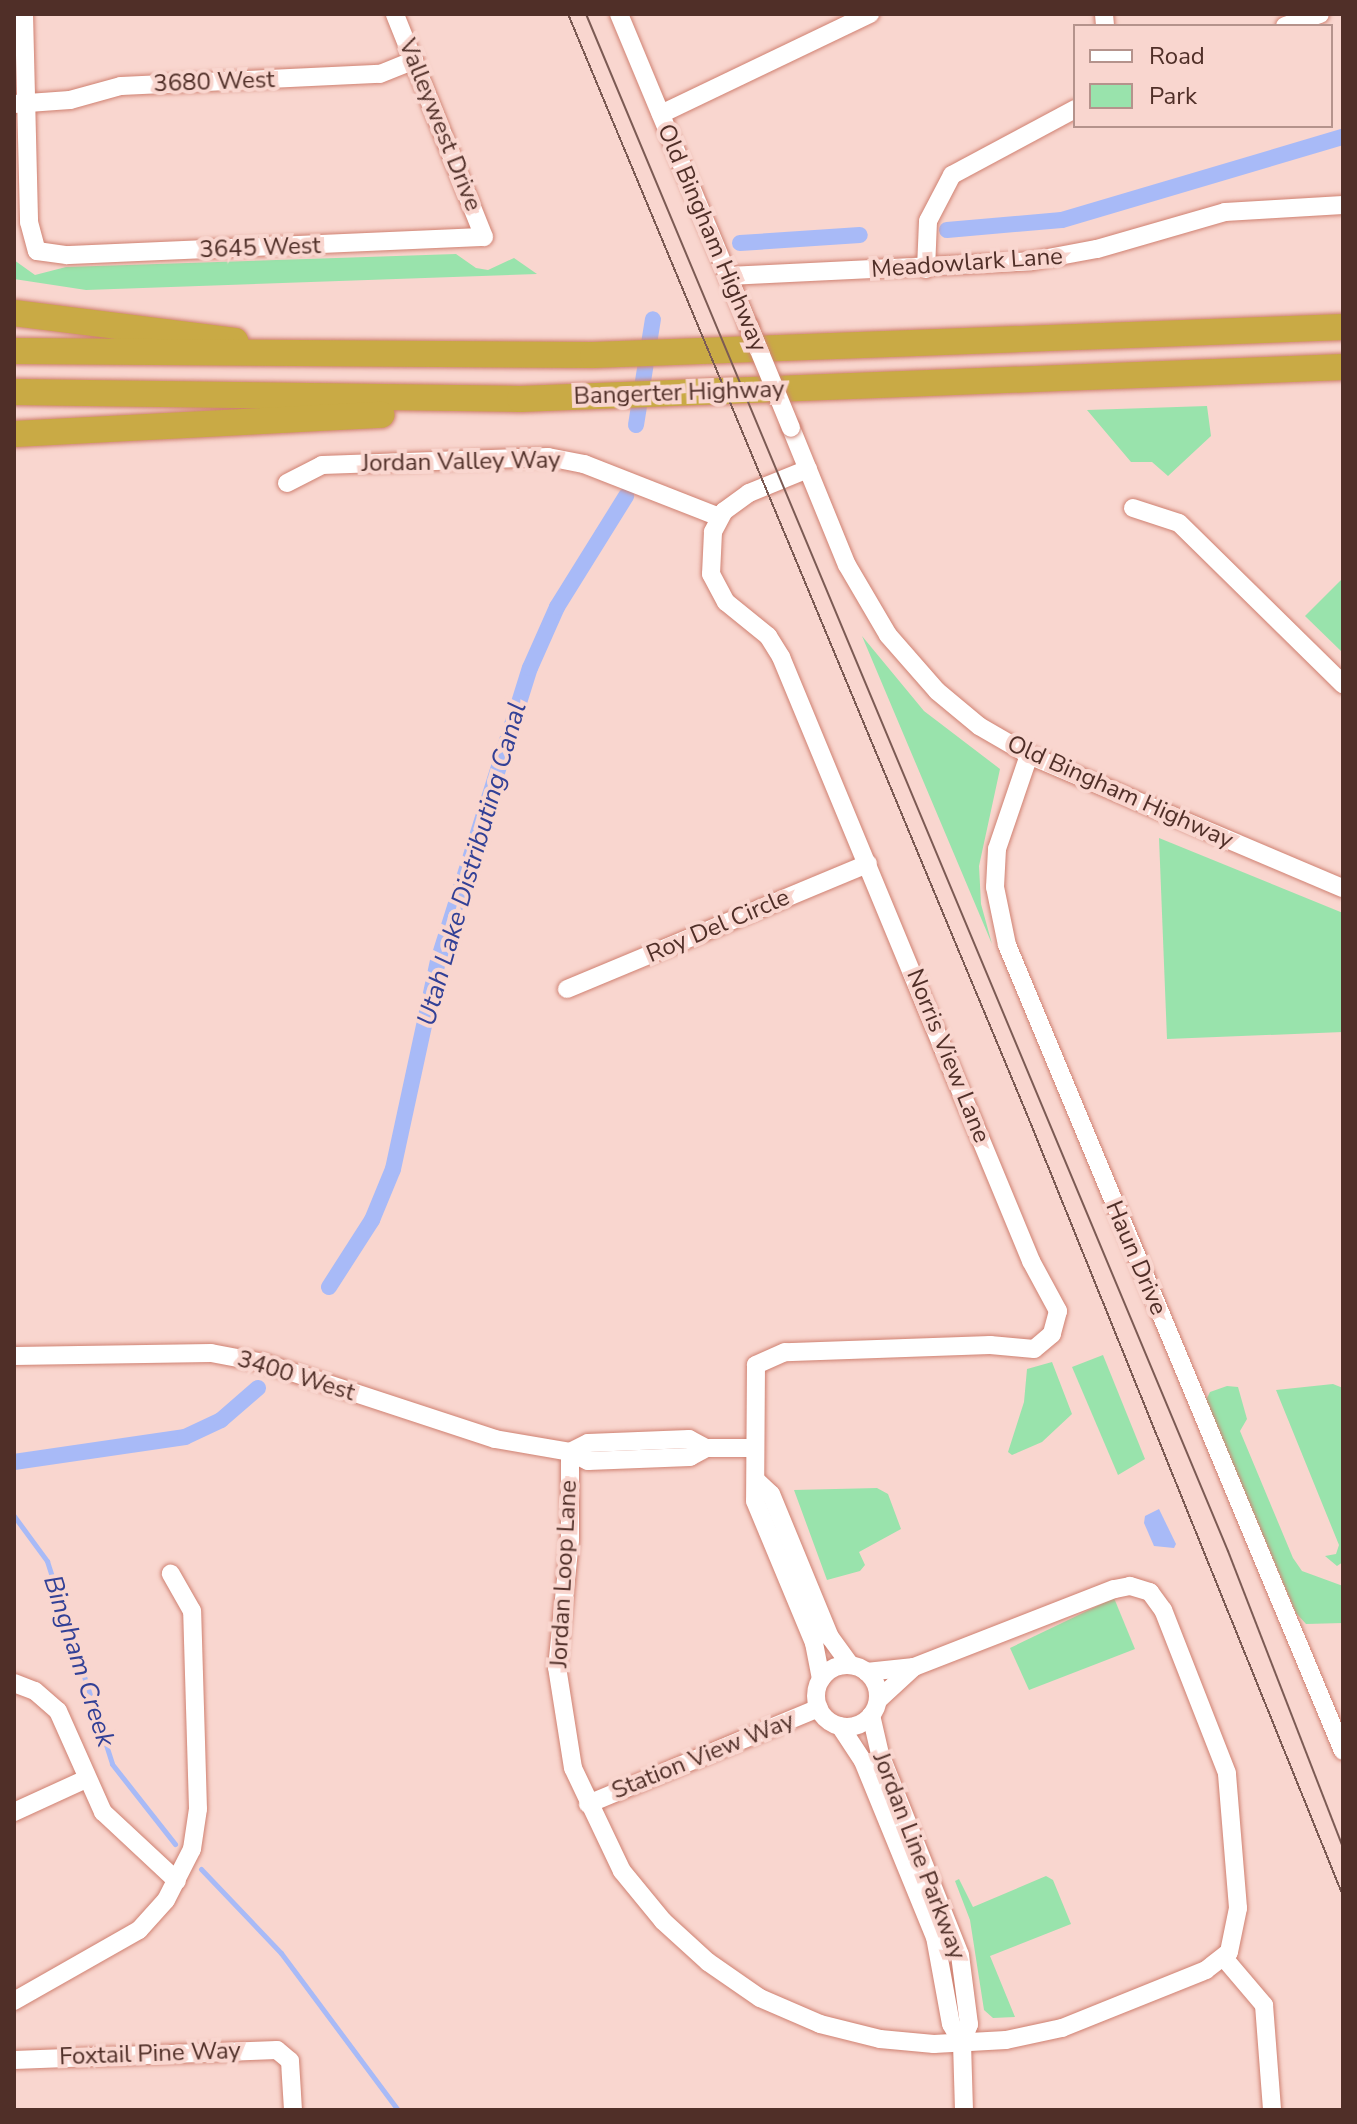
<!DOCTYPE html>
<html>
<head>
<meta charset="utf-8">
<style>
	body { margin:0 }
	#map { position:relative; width:1357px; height:2124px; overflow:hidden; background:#f9d6cf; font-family:"Nunito Sans",sans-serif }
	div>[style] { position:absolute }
	.green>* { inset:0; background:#99e3ac }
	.water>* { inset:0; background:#a8baf7 }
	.stream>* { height:5px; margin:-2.5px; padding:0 2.5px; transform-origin:2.5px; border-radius:2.5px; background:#a8baf7 }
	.canal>* { height:16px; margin:-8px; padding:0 8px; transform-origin:8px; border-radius:8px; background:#a8baf7 }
	.roads { filter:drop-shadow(0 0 2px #cf8171) drop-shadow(0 0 2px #cf8171) }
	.minor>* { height:18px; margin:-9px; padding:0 9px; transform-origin:9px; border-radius:9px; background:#fff }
	.minor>.ring { margin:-9px; padding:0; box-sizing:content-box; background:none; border:18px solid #fff; border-radius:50% }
	.highway>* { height:26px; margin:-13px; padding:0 13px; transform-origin:13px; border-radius:13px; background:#c9aa45 }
	.tram>* { height:2px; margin:-1px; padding:0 1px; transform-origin:1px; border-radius:1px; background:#7c5b54 }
	.bridges { filter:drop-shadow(0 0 2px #cf8171) drop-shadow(0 0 2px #cf8171) }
	.minor-bridge>* { height:18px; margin:-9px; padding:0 9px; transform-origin:9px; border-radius:9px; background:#fff }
	span { translate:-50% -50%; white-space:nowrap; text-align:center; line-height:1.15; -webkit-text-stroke:8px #f9d6cf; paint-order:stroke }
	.street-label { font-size:24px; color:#502f28 }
	.water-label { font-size:26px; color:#324096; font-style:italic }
	.frame { position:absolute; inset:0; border:16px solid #502f28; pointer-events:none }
	.legend { position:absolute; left:1073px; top:24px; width:260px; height:104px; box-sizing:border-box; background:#f9d6cf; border:2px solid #b5938c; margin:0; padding:10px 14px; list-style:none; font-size:24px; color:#502f28 }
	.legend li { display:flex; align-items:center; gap:16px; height:40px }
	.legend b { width:40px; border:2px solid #b5938c }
</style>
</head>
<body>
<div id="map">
	<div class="green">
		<i style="clip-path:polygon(456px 254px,476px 268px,488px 270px,514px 258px,537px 274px,86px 290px,14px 279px,14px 260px,35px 275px,66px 267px)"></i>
		<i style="clip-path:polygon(1207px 406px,1211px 436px,1168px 476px,1152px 462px,1131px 462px,1087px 410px)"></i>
		<i style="clip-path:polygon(1341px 580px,1343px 582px,1343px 653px,1305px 616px)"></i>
		<i style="clip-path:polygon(862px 636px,924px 711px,1000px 769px,979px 866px,981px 904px,992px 944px)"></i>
		<i style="clip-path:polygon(1159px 838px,1343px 913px,1343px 1032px,1167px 1039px)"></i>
		<i style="clip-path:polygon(1103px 1355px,1145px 1459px,1118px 1475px,1072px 1367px)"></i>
		<i style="clip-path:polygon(1052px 1362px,1072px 1414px,1042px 1442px,1012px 1455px,1008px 1452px,1024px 1402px,1027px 1369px)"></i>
		<i style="clip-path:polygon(1333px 1384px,1343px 1388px,1343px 1562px,1337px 1566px,1325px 1556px,1336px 1554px,1339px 1545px,1276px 1390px)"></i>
		<i style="clip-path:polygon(1227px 1386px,1238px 1387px,1247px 1419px,1240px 1431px,1293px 1558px,1302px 1571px,1343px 1586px,1343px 1623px,1306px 1624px,1296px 1613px,1206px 1400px,1210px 1392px)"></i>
		<i style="clip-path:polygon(877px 1488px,888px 1494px,901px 1529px,859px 1552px,865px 1565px,860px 1571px,827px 1580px,794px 1490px)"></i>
		<i style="clip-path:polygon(1114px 1598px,1135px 1649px,1029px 1690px,1010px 1648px)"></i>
		<i style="clip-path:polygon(1046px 1876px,1053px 1880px,1071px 1924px,990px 1956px,1015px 2017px,993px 2018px,984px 2010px,970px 1920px,955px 1881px,959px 1879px,973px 1907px)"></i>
	</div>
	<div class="water">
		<i style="clip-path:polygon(1159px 1509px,1176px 1544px,1174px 1548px,1154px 1546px,1144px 1523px,1145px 1516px)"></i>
	</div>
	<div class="stream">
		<i style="left:14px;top:1516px;width:56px;rotate:53.7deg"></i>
		<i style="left:47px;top:1561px;width:213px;rotate:72.2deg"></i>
		<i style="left:112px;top:1764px;width:102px;rotate:51.8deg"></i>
		<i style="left:201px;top:1869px;width:116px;rotate:46.4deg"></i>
		<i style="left:281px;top:1953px;width:196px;rotate:53.3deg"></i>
	</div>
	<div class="canal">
		<i style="left:947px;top:230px;width:115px;rotate:-5deg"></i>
		<i style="left:1062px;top:220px;width:293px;rotate:-16.5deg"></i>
		<i style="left:740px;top:243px;width:120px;rotate:-3.8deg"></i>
		<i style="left:636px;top:425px;width:107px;rotate:-80.9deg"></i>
		<i style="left:329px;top:1287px;width:80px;rotate:-57.3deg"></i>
		<i style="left:372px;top:1220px;width:55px;rotate:-67.6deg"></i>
		<i style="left:393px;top:1169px;width:213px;rotate:-77.8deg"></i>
		<i style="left:438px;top:961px;width:307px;rotate:-72.6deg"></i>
		<i style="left:530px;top:668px;width:67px;rotate:-66.1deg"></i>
		<i style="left:557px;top:607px;width:131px;rotate:-58.1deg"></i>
		<i style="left:14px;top:1462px;width:173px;rotate:-8.3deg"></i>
		<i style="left:185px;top:1437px;width:40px;rotate:-25deg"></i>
		<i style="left:221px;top:1420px;width:49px;rotate:-40.9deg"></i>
	</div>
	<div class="roads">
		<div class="minor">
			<i style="left:24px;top:14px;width:208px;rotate:88.6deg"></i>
			<i style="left:29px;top:222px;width:30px;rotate:75deg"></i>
			<i style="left:37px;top:251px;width:30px;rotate:8deg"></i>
			<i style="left:67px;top:255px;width:417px;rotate:-2.5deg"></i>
			<i style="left:484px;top:237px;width:240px;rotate:-111.8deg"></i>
			<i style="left:619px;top:14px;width:338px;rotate:67.4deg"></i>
			<i style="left:1104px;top:14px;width:12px;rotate:85deg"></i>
			<i style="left:1285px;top:26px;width:37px;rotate:-19deg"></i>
			<i style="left:14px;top:104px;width:56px;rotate:-4.1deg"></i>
			<i style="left:70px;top:100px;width:53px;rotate:-15.4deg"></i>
			<i style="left:121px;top:86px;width:259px;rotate:-2.7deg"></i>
			<i style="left:380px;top:74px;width:37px;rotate:-22deg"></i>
			<i style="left:661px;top:114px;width:232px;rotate:-25.6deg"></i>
			<i style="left:926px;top:269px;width:48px;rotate:-87.6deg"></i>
			<i style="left:928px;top:221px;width:52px;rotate:-62.4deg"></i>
			<i style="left:952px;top:175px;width:140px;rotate:-28.2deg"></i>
			<i style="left:728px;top:276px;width:304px;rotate:-2.8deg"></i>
			<i style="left:1032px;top:261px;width:66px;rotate:-10.5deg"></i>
			<i style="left:1097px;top:249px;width:133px;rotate:-16.1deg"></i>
			<i style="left:1225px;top:212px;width:118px;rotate:-3.4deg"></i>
			<i style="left:791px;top:428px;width:148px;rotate:67.8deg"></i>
			<i style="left:847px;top:565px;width:81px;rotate:59.6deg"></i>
			<i style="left:888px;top:635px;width:74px;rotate:48.8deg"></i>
			<i style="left:937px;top:691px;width:55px;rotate:39.8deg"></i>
			<i style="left:979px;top:726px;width:58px;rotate:30.1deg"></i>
			<i style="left:1029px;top:755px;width:341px;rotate:23deg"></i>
			<i style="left:808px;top:469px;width:64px;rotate:157.9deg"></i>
			<i style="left:749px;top:493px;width:31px;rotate:144deg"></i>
			<i style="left:724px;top:511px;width:24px;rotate:118deg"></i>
			<i style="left:713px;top:532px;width:42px;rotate:92.7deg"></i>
			<i style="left:711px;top:574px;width:32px;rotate:62deg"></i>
			<i style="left:726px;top:602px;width:54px;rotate:39deg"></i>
			<i style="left:768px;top:636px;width:25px;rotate:58deg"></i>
			<i style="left:781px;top:657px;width:654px;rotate:67.51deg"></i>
			<i style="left:1031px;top:1261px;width:57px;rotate:61.6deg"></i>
			<i style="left:1058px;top:1311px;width:24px;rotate:105deg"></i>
			<i style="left:1052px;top:1334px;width:23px;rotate:140deg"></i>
			<i style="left:1034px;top:1349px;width:44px;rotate:-174.8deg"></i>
			<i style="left:990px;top:1345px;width:205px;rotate:178deg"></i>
			<i style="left:785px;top:1352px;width:32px;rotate:156deg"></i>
			<i style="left:756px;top:1365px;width:136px;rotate:90.4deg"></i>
			<i style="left:755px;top:1501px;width:154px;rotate:67.4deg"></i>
			<i style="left:814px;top:1643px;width:37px;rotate:79deg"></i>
			<i style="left:287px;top:483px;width:39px;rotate:-27deg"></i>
			<i style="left:322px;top:465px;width:226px;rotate:-2deg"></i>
			<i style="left:548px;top:457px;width:37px;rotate:11deg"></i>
			<i style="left:584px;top:464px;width:145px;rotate:21.4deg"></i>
			<i style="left:1133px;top:508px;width:48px;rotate:18.1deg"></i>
			<i style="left:1179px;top:523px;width:230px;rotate:44.5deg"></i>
			<i style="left:1029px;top:755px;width:99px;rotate:108.8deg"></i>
			<i style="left:997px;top:849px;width:38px;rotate:93deg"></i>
			<i style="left:995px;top:887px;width:59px;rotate:78.3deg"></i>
			<i style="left:1007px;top:945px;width:873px;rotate:67.37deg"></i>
			<i style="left:567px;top:989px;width:326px;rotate:-22.6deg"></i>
			<i style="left:14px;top:1356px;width:197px;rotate:-0.9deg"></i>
			<i style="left:211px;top:1353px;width:54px;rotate:10.7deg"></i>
			<i style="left:264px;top:1363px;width:243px;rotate:18.2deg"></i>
			<i style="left:495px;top:1439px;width:76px;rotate:9.8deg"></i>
			<i style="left:570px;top:1452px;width:20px;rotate:27deg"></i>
			<i style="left:588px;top:1461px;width:102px;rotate:-2.2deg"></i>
			<i style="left:690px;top:1457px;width:18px;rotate:-29deg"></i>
			<i style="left:570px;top:1452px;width:88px;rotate:90deg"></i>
			<i style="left:570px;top:1540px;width:128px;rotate:95.8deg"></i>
			<i style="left:557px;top:1667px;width:102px;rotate:81deg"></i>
			<i style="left:573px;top:1768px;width:114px;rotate:64.6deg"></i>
			<i style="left:622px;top:1871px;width:65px;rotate:50.6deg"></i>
			<i style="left:663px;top:1921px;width:61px;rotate:42.3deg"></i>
			<i style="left:708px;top:1962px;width:63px;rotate:34.7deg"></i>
			<i style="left:760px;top:1998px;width:65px;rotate:23.4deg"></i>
			<i style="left:820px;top:2024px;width:62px;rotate:14deg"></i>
			<i style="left:880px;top:2039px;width:54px;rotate:5.3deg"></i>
			<i style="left:934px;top:2044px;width:72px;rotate:-3.2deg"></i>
			<i style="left:1006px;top:2040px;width:57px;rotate:-12.1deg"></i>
			<i style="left:1062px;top:2028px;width:155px;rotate:-21.9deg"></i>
			<i style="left:1206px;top:1970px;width:29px;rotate:-38deg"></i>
			<i style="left:1229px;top:1952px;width:45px;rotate:-78.4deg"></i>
			<i style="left:1238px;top:1908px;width:135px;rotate:-94.7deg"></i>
			<i style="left:1227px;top:1773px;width:175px;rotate:-111.4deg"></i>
			<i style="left:1163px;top:1610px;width:22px;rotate:-126deg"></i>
			<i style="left:1150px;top:1592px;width:21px;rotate:-163deg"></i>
			<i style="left:1130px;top:1586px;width:16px;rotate:169deg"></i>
			<i style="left:1114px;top:1589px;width:215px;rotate:158.7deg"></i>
			<i style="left:914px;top:1667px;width:48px;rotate:174.1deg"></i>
			<i style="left:570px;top:1452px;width:20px;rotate:-27deg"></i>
			<i style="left:588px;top:1443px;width:101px;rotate:-2.3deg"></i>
			<i style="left:689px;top:1439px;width:19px;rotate:28deg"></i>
			<i style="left:706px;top:1448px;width:49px"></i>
			<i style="left:757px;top:1481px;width:19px;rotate:43deg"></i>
			<i style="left:771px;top:1494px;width:155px;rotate:67.6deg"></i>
			<i style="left:830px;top:1637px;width:34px;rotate:54deg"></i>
			<i class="ring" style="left:816px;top:1665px;width:44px;height:44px"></i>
			<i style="left:14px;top:1683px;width:22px;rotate:21deg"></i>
			<i style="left:35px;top:1691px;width:30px;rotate:41deg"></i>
			<i style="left:58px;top:1711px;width:111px;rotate:66deg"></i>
			<i style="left:103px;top:1812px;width:101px;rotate:43deg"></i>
			<i style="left:878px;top:1700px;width:49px;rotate:-42.5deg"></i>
			<i style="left:871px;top:1715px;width:40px;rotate:77deg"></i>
			<i style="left:880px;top:1754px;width:216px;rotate:68.3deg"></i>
			<i style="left:960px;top:1955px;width:70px;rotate:82.6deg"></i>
			<i style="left:969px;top:2024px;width:20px;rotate:110deg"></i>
			<i style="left:962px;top:2043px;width:67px;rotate:88.3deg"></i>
			<i style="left:840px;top:1726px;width:42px;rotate:56.7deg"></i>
			<i style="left:863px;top:1761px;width:190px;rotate:67.8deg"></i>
			<i style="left:935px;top:1937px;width:88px;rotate:79.6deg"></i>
			<i style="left:951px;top:2024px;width:22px;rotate:60deg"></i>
			<i style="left:588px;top:1804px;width:250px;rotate:-22.6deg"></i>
			<i style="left:14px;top:1812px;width:79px;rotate:-24.6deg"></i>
			<i style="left:1224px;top:1958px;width:62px;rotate:49.6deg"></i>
			<i style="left:1264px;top:2005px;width:105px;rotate:85.6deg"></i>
			<i style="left:14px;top:2001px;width:144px;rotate:-29.6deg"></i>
			<i style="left:139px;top:1930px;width:40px;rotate:-48deg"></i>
			<i style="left:166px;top:1900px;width:57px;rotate:-63deg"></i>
			<i style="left:192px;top:1849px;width:40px;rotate:-81.5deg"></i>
			<i style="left:198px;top:1809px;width:198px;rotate:-91.7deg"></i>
			<i style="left:192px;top:1611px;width:43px;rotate:-119.6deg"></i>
			<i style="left:14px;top:2060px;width:263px;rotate:-2.2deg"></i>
			<i style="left:277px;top:2050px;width:17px;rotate:40deg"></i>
			<i style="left:290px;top:2061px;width:49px;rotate:86.5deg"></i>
		</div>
		<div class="highway">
			<i style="left:14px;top:313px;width:223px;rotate:7.2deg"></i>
			<i style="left:14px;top:351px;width:579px;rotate:0.4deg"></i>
			<i style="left:593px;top:355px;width:751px;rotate:-2.14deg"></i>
			<i style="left:14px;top:392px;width:506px;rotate:0.79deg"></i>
			<i style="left:520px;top:399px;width:824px;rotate:-2.23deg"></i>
			<i style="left:14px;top:434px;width:368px;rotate:-3deg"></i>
		</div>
	</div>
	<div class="tram">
		<i style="left:568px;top:14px;width:1195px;rotate:67.36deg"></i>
		<i style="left:1028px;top:1117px;width:840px;rotate:67.98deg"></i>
		<i style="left:586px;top:14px;width:1666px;rotate:67.33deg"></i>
		<i style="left:1228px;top:1551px;width:318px;rotate:68.8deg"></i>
	</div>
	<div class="bridges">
		<div class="minor-bridge">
			<i style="left:749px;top:326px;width:110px;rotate:67.6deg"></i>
		</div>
	</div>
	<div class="street-label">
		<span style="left:214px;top:82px;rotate:-2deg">3680 West</span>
		<span style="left:440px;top:125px;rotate:68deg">Valleywest Drive</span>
		<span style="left:712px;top:238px;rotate:67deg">Old Bingham Highway</span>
		<span style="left:260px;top:248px;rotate:-2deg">3645 West</span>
		<span style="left:967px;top:263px;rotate:-4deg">Meadowlark Lane</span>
		<span style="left:679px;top:393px;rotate:-2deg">Bangerter Highway</span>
		<span style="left:461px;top:462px;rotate:-1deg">Jordan Valley Way</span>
		<span style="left:1120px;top:792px;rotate:24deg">Old Bingham Highway</span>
		<span style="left:718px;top:926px;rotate:-23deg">Roy Del Circle</span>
		<span style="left:948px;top:1056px;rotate:68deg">Norris View Lane</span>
		<span style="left:1136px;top:1258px;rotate:67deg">Haun Drive</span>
		<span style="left:296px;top:1376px;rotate:17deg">3400 West</span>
		<span style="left:564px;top:1574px;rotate:-87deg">Jordan Loop Lane</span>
		<span style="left:703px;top:1756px;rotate:-22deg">Station View Way</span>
		<span style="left:919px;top:1856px;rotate:69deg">Jordan Line Parkway</span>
		<span style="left:150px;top:2054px;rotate:-2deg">Foxtail Pine Way</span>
	</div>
	<div class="water-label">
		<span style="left:472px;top:864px;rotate:-74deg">Utah Lake Distributing Canal</span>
		<span style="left:79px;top:1661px;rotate:72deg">Bingham Creek</span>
	</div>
	<div class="frame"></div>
	<ul class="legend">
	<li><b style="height:10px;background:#fff"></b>Road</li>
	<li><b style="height:22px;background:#99e3ac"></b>Park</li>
	</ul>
</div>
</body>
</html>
